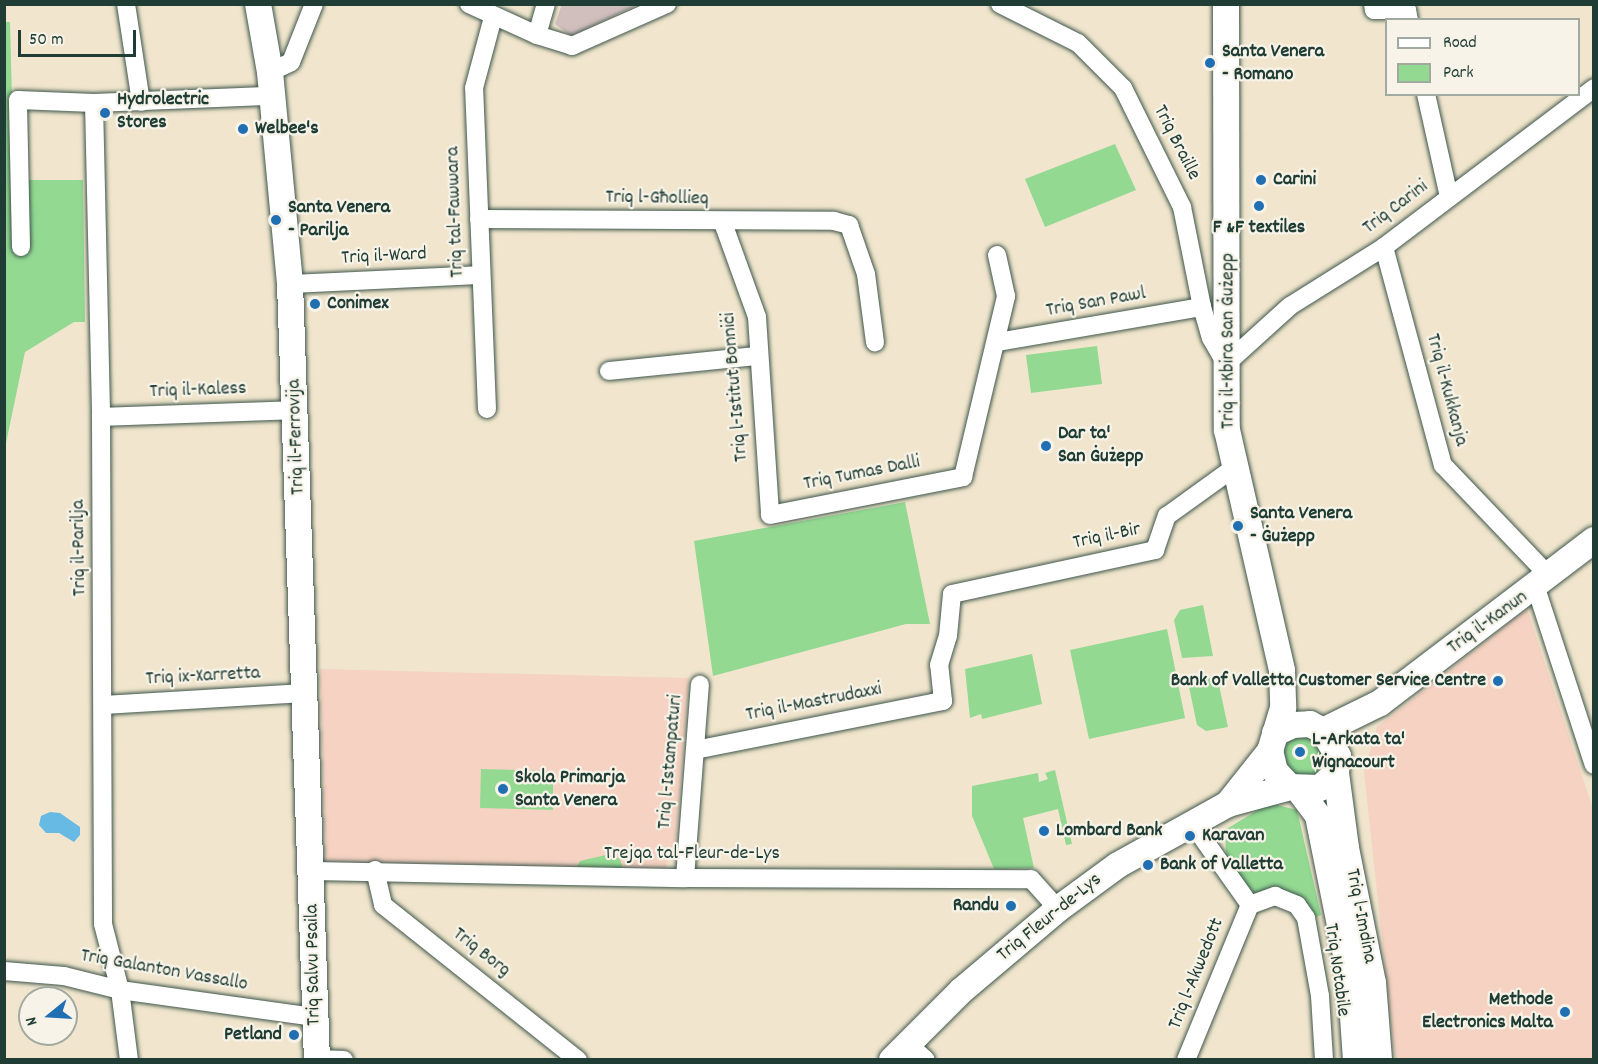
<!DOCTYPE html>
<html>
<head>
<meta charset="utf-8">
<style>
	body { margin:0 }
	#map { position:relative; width:1598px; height:1064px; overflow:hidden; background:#f1e6cd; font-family:Dekko,sans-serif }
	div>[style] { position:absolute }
	.built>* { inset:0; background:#f5d2c2 }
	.industrial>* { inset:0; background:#d1bfbd }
	.green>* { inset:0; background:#93d992 }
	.round { border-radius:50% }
	.water>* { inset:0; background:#67bae3 }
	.roads { filter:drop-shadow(0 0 2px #3e564b) drop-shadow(0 0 2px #3e564b) }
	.minor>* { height:18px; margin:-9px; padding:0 9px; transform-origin:9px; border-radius:9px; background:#fff }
	.secondary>* { height:26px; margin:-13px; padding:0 13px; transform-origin:13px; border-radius:13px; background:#fff }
	.dots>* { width:16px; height:16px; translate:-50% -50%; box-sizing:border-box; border:3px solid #f7f3e8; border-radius:50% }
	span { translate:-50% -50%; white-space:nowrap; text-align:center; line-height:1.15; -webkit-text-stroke:4.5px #f7f3e8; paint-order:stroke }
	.poi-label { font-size:20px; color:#1f3d34; font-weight:700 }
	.left { translate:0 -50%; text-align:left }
	.right { translate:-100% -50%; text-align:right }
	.street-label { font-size:20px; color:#1f3d34 }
	.frame { position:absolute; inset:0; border:6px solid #1f3d34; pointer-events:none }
	.legend { position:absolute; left:1385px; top:18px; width:195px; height:78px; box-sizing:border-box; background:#f7f3e8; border:2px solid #a1aaa0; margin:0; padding:8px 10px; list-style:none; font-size:18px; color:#1f3d34 }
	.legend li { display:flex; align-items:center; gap:12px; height:30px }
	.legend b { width:30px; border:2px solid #a1aaa0 }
	.north { position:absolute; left:18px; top:986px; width:60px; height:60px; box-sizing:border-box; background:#f7f3e8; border:2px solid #a1aaa0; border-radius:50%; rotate:252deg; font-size:16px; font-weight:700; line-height:24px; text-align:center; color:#1f3d34 }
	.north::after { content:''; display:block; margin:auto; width:21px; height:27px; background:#1f6fb2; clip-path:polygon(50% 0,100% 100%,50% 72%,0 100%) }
	.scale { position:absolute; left:18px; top:30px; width:118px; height:27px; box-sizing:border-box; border:3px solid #1f3d34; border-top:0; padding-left:8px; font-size:18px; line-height:21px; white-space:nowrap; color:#1f3d34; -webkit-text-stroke:4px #f7f3e8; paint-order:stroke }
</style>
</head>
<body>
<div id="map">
	<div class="built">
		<i style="clip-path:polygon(1527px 609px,1593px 809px,1593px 1059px,1395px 1059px,1364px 772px,1377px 727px)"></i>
		<i style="clip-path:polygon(320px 669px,689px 678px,676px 841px,665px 870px,394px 863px,326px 865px)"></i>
	</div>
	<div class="industrial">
		<i style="clip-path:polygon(562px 4px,637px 4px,637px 5px,571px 36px,555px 24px)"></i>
	</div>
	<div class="green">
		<i style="clip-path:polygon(4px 22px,10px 22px,14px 173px,31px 180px,83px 180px,85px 322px,74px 322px,25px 352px,5px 448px)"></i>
		<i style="clip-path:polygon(1115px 144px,1136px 190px,1045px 227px,1025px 179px)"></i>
		<i style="clip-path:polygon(1097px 346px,1102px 384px,1031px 393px,1026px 355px)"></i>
		<i style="clip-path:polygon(905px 502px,930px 624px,906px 624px,713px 676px,694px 541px)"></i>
		<i style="clip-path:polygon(1203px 605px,1213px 656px,1182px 658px,1174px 620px,1180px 610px)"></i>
		<i style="clip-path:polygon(1167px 629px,1185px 718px,1089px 739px,1070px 650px)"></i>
		<i style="clip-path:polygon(1032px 654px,1042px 704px,982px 719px,981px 714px,970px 718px,965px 669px)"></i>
		<i style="clip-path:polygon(1217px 676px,1228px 727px,1206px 731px,1197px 725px,1189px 687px,1206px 683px,1206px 679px)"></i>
		<i class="round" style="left:1282px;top:736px;width:42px;height:42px"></i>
		<i style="clip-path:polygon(481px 769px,553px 771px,553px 810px,480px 808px)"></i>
		<i style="clip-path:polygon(1055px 770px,1072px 844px,1066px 845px,1058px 809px,1023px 818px,1034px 868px,994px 869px,972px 816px,972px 786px,1038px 773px,1039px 782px,1048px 779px,1045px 773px)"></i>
		<i style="clip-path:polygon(1269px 803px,1297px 810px,1321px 915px,1316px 917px,1304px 906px,1251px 892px,1226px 855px,1225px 830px)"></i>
		<i style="clip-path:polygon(610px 854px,620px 859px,623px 869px,577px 867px,580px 861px)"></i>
	</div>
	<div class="water">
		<i style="clip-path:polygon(50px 812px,60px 813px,80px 827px,80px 835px,74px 842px,59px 833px,46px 833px,39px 825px,41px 816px)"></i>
	</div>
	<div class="roads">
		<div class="minor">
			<i style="left:126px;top:4px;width:99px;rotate:81.3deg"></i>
			<i style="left:469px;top:4px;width:75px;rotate:24.5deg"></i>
			<i style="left:537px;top:35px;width:37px;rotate:17deg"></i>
			<i style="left:572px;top:46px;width:104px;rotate:-23.9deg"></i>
			<i style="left:1000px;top:4px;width:87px;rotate:26.6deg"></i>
			<i style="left:1078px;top:43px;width:64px;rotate:45deg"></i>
			<i style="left:1123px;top:88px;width:133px;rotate:63.6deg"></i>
			<i style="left:1182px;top:207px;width:102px;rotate:78.7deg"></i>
			<i style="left:1202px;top:307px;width:32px;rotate:74deg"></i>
			<i style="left:1211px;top:338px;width:30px;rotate:60deg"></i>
			<i style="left:1226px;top:364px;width:86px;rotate:-42.2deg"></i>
			<i style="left:1290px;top:306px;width:111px;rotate:-32.1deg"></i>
			<i style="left:1384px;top:247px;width:263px;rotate:-37.1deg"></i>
			<i style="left:1373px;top:4px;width:6px;rotate:81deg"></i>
			<i style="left:1374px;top:10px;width:33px"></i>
			<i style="left:1407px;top:10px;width:10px;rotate:79deg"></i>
			<i style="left:537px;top:35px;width:32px;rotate:-74deg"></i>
			<i style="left:270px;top:72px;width:23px;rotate:-25deg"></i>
			<i style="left:291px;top:62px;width:62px;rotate:-68.4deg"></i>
			<i style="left:1426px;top:94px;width:106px;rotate:77.4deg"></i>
			<i style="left:94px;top:103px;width:314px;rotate:88.7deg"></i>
			<i style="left:101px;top:417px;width:507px;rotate:89.77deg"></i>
			<i style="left:103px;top:924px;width:68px;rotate:75.6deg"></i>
			<i style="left:120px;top:990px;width:71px;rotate:82.7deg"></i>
			<i style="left:479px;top:219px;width:355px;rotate:0.3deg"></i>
			<i style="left:834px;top:221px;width:16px;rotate:15deg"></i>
			<i style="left:849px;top:225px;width:52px;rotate:70.9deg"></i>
			<i style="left:866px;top:274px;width:69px;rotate:82.5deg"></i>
			<i style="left:723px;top:223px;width:100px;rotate:70.1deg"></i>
			<i style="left:757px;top:317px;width:198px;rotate:86.2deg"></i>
			<i style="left:770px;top:515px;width:197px;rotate:-11.1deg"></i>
			<i style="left:963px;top:477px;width:186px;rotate:-76.6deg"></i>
			<i style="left:1006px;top:296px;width:42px;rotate:-102.4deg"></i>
			<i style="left:21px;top:247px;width:147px;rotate:-91.2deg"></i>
			<i style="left:18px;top:100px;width:76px;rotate:2.3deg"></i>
			<i style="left:94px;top:103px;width:178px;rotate:-2.3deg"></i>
			<i style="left:1384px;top:247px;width:226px;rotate:74.9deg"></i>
			<i style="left:1443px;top:465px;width:153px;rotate:46.3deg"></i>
			<i style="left:290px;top:284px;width:190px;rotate:-2.7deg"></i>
			<i style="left:997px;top:342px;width:208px;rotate:-9.7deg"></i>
			<i style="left:609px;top:371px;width:149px;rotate:-5.8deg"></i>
			<i style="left:487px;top:409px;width:321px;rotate:-92.3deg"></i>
			<i style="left:474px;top:88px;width:73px;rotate:-75deg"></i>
			<i style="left:101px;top:417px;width:196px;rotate:-2deg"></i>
			<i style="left:1536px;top:588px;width:186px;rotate:71.9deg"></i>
			<i style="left:104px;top:705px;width:200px;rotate:-3.4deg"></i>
			<i style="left:695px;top:750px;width:253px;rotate:-11.2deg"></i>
			<i style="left:943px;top:701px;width:36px;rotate:-96deg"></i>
			<i style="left:939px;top:665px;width:30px;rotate:-73deg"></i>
			<i style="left:948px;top:636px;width:42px;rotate:-84.6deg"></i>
			<i style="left:952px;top:594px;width:208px;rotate:-12.2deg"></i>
			<i style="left:1155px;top:550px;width:36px;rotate:-71deg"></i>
			<i style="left:1167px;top:516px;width:84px;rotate:-35.8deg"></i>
			<i style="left:1192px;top:823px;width:100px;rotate:54.7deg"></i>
			<i style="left:375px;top:870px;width:36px;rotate:77deg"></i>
			<i style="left:383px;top:905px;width:249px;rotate:38.5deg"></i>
			<i style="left:313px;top:871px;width:372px;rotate:1.1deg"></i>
			<i style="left:685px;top:878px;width:346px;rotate:0.2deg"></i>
			<i style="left:1031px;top:879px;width:40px;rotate:48deg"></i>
			<i style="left:685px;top:878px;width:194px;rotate:-85.6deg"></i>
			<i style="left:1250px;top:905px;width:27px;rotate:-20deg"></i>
			<i style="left:1275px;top:896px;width:24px;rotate:22deg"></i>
			<i style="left:1297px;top:905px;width:16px;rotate:55deg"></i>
			<i style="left:1306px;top:918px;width:79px;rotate:79.8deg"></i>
			<i style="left:1320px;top:996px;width:64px;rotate:86.4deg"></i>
			<i style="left:4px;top:971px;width:60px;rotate:4.8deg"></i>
			<i style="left:64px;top:976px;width:58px;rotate:14deg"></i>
			<i style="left:120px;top:990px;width:197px;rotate:7.9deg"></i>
			<i style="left:907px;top:1043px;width:25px;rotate:42deg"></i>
			<i style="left:317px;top:1059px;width:27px;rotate:2deg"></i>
			<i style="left:1186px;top:1060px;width:168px;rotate:-67.6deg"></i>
		</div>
		<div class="secondary">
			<i style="left:258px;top:4px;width:69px;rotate:80deg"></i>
			<i style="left:270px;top:72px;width:213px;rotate:84.6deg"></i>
			<i style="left:290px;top:284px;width:776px;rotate:88.01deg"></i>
			<i style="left:1226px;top:4px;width:426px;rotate:89.9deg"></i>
			<i style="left:1227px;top:430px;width:247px;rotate:77.1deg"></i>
			<i style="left:1282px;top:671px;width:37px;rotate:88deg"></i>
			<i style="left:1283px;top:708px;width:45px;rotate:106.8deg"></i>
			<i style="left:1270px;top:751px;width:21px;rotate:76deg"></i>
			<i style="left:1275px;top:771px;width:22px;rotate:47deg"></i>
			<i style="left:1290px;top:787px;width:30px;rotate:2deg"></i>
			<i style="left:1320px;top:788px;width:22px;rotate:-43deg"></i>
			<i style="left:1323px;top:731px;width:64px;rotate:-26.2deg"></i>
			<i style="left:1380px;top:703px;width:269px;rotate:-37.3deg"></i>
			<i style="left:1275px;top:733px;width:20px;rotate:-24deg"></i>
			<i style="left:1293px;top:725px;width:17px;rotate:-3deg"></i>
			<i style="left:1310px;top:724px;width:15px;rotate:28deg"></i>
			<i style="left:1323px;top:731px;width:29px;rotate:59deg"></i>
			<i style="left:1338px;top:756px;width:17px;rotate:97deg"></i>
			<i style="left:1336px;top:773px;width:76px;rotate:82.4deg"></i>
			<i style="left:1346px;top:848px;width:138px;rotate:78.7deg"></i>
			<i style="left:1373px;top:983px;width:77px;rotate:85.5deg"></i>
			<i style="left:1298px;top:789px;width:34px;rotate:53deg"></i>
			<i style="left:1318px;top:816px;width:161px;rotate:78.6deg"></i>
			<i style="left:1350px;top:974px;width:86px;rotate:86deg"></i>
			<i style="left:1228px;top:804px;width:68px;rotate:-51.6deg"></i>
			<i style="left:892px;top:1060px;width:98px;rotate:-45deg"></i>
			<i style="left:961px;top:991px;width:127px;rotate:-40.2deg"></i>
			<i style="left:1058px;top:909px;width:74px;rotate:-36.3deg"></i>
			<i style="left:1118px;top:865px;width:126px;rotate:-29deg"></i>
			<i style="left:1228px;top:804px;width:64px;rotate:-15.3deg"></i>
		</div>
	</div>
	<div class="dots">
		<i style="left:1210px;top:63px;background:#1f6fb2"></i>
		<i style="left:105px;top:113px;background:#1f6fb2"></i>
		<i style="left:243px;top:129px;background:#1f6fb2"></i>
		<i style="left:1261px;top:180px;background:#1f6fb2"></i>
		<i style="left:1259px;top:206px;background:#1f6fb2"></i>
		<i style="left:276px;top:220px;background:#1f6fb2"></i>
		<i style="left:315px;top:304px;background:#1f6fb2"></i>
		<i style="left:1046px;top:446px;background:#1f6fb2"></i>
		<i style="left:1238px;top:526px;background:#1f6fb2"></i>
		<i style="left:1498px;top:681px;background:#1f6fb2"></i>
		<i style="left:1300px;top:752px;background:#1f6fb2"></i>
		<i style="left:503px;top:789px;background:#1f6fb2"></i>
		<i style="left:1044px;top:831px;background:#1f6fb2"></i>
		<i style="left:1190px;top:836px;background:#1f6fb2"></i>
		<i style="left:1148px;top:865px;background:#1f6fb2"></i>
		<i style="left:1011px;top:906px;background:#1f6fb2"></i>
		<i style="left:1565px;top:1012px;background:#1f6fb2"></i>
		<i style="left:294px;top:1035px;background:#1f6fb2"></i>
	</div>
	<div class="poi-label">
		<span class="left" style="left:1222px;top:64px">Santa Venera<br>- Romano</span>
		<span class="left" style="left:117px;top:112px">Hydrolectric<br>Stores</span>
		<span class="left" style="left:255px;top:129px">Welbee's</span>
		<span class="left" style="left:1273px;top:180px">Carini</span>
		<span class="left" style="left:288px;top:220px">Santa Venera<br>- Parilja</span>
		<span style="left:1259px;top:228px">F &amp;F textiles</span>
		<span class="left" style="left:327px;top:304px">Conimex</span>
		<span class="left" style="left:1058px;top:446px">Dar ta'<br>San Ġużepp</span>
		<span class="left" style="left:1250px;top:526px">Santa Venera<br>- Ġużepp</span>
		<span class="right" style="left:1486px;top:681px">Bank of Valletta Customer Service Centre</span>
		<span class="left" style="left:1312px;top:752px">L-Arkata ta'<br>Wignacourt</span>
		<span class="left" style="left:515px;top:790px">Skola Primarja<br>Santa Venera</span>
		<span class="left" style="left:1056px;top:831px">Lombard Bank</span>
		<span class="left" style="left:1202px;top:836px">Karavan</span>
		<span class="left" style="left:1160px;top:865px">Bank of Valletta</span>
		<span class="right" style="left:999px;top:906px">Randu</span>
		<span class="right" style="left:1553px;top:1012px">Methode<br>Electronics Malta</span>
		<span class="right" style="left:282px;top:1035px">Petland</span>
	</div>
	<div class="street-label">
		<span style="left:1176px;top:143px;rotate:63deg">Triq Braille</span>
		<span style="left:657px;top:199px;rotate:1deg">Triq l-Għollieq</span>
		<span style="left:1396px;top:208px;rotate:-37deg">Triq Carini</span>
		<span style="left:456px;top:212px;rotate:-92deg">Triq tal-Fawwara</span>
		<span style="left:384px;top:257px;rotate:-3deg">Triq il-Ward</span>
		<span style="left:1096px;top:303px;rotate:-10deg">Triq San Pawl</span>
		<span style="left:1229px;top:341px;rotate:-90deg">Triq il-Kbira San Ġużepp</span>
		<span style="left:736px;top:387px;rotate:-95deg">Triq l-Istitut Bonniċi</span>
		<span style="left:1446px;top:390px;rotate:75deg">Triq il-Kukkanja</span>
		<span style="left:198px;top:391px;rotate:-2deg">Triq il-Kaless</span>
		<span style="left:297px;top:437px;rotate:-92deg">Triq il-Ferrovija</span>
		<span style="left:862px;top:474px;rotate:-11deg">Triq Tumas Dalli</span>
		<span style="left:1107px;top:537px;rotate:-12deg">Triq il-Bir</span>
		<span style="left:80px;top:548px;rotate:-91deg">Triq il-Parilja</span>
		<span style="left:1488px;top:623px;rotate:-36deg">Triq il-Kanun</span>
		<span style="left:203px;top:677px;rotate:-3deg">Triq ix-Xarretta</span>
		<span style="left:814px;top:703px;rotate:-11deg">Triq il-Mastrudaxxi</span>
		<span style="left:671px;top:762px;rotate:-85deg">Triq l-Istampaturi</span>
		<span style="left:692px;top:854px">Trejqa tal-Fleur-de-Lys</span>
		<span style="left:1360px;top:916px;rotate:79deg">Triq l-Imdina</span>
		<span style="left:1050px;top:918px;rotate:-39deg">Triq Fleur-de-Lys</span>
		<span style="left:481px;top:953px;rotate:38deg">Triq Borg</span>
		<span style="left:314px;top:965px;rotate:-91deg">Triq Salvu Psaila</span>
		<span style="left:1336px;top:970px;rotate:82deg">Triq Notabile</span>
		<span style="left:164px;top:971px;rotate:10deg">Triq Galanton Vassallo</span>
		<span style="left:1197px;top:974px;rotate:-68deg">Triq l-Akwedott</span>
	</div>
	<div class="frame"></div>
	<ul class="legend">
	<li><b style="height:8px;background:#fff"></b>Road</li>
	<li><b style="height:16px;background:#93d992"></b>Park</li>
	</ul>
	<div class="north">N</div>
	<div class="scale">50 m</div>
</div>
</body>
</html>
